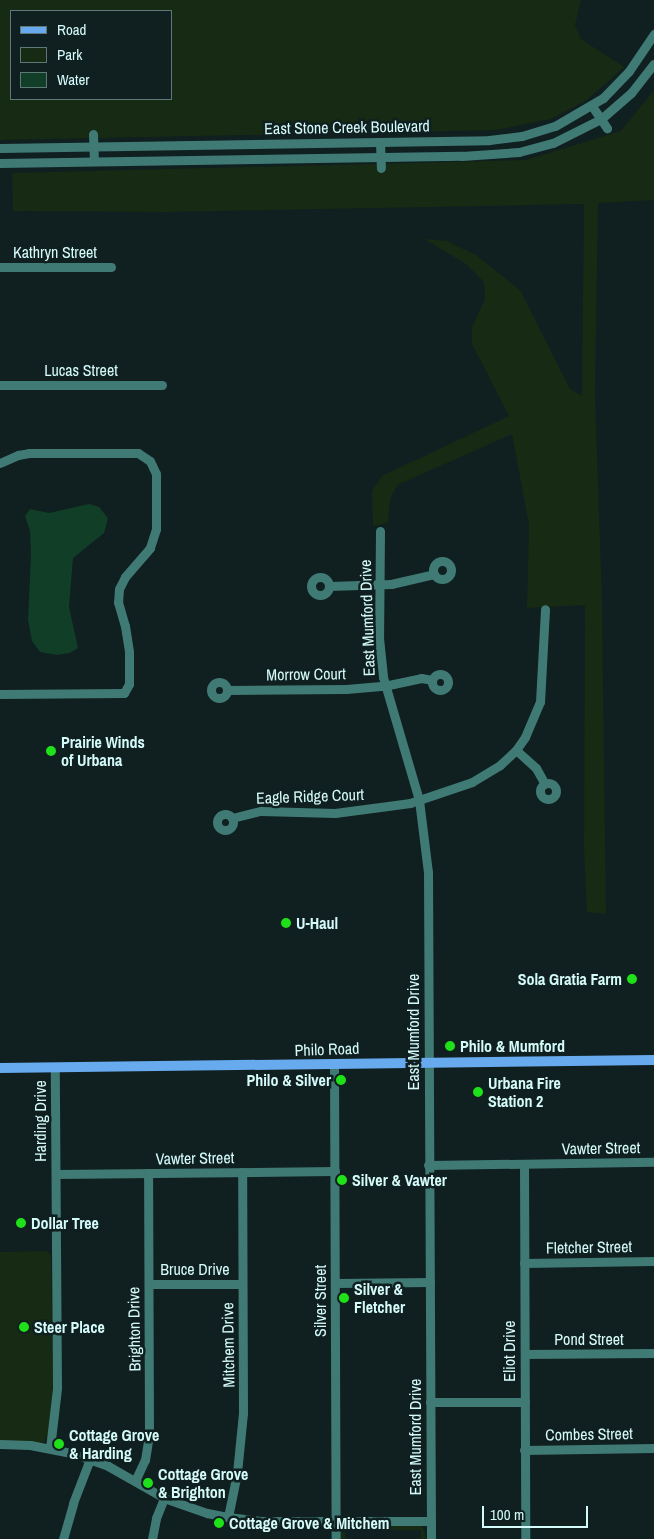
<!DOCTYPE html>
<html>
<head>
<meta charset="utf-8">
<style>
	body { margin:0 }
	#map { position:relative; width:654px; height:1539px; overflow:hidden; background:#101f20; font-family:"Archivo Narrow",sans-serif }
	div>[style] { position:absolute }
	.green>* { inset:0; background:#172a13 }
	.water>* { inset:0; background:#113e27 }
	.minor>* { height:9px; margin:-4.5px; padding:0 4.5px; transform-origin:4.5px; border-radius:4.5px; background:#407a75 }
	.minor>.ring { margin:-4.5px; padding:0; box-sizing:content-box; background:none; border:9px solid #407a75; border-radius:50% }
	.major>* { height:10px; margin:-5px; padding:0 5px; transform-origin:5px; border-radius:5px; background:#67aaee }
	.dots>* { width:14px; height:14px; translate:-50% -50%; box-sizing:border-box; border:2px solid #101f20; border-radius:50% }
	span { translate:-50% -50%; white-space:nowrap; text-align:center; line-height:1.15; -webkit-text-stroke:5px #101f20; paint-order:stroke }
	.street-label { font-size:16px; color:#d4fafa }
	.poi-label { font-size:16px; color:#d4fafa; font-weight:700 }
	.left { translate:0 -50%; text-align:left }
	.right { translate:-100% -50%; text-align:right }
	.legend { position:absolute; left:10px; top:10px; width:162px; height:90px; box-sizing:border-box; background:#101f20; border:1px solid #5e7777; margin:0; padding:6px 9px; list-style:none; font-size:15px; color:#d4fafa }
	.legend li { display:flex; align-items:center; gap:10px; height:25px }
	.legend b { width:25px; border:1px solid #5e7777 }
	.scale { position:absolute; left:482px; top:1506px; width:106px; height:22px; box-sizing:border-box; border:2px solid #d4fafa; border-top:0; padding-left:6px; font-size:15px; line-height:18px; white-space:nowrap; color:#d4fafa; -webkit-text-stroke:4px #101f20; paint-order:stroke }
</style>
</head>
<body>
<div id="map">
	<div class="green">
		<i style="clip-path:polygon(evenodd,0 0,581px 0,575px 25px,581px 39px,624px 67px,587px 100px,551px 119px,496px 130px,0 140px,0 0,11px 11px,171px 11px,171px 99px,11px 99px,11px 11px)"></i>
		<i style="clip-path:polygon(654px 90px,654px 200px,598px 203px,595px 395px,602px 601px,606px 914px,587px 912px,584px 849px,585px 605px,527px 608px,529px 525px,512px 434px,397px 485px,390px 500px,388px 523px,373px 526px,372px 491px,382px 476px,509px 416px,472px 344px,472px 327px,485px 299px,484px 282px,466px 264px,424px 239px,447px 241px,476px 255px,520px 290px,570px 389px,582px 396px,584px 204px,165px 212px,13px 211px,12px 173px,526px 160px,621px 131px)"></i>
		<i style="clip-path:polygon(47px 1251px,51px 1256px,53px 1387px,48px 1434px,44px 1442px,40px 1443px,0 1441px,0 1252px)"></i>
		<i style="clip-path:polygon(418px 1524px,423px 1527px,426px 1539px,421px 1539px,421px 1530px,345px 1530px,345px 1539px,340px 1539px,342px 1526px)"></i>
	</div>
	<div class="water">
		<i style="clip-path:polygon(89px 504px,99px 507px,108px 518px,104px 533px,73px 558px,69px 607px,78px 648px,70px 653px,57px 655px,40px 652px,32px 641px,28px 620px,31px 553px,30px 531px,25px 516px,30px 509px,49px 513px)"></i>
	</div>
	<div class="minor">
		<i style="left:592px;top:106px;width:27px;rotate:56deg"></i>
		<i style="left:93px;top:134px;width:27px;rotate:88deg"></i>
		<i style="left:380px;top:142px;width:26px;rotate:88deg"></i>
		<i style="left:0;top:148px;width:489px;rotate:-0.9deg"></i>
		<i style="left:489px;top:140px;width:33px;rotate:-7deg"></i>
		<i style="left:522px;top:136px;width:34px;rotate:-17deg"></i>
		<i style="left:555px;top:126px;width:56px;rotate:-30.3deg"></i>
		<i style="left:603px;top:98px;width:37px;rotate:-46deg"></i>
		<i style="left:629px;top:71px;width:45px;rotate:-56deg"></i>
		<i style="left:0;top:163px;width:462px;rotate:-0.9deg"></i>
		<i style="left:462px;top:156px;width:57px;rotate:-4deg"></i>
		<i style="left:519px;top:152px;width:35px;rotate:-15deg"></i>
		<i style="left:553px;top:143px;width:54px;rotate:-26.6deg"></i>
		<i style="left:601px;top:119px;width:40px;rotate:-41deg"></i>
		<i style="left:631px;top:93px;width:37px;rotate:-52deg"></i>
		<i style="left:0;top:267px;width:111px"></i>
		<i style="left:0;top:385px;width:162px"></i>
		<i style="left:0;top:463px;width:20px;rotate:-24deg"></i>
		<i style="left:18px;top:455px;width:11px;rotate:-10deg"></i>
		<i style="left:29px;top:453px;width:109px"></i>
		<i style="left:138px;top:453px;width:14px;rotate:34deg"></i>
		<i style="left:150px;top:461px;width:14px;rotate:65deg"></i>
		<i style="left:156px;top:474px;width:55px;rotate:90deg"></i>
		<i style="left:156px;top:529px;width:20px;rotate:108deg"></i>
		<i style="left:150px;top:548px;width:38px;rotate:131deg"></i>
		<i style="left:125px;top:577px;width:13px;rotate:117deg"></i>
		<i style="left:119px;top:589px;width:13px;rotate:94deg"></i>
		<i style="left:118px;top:602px;width:25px;rotate:74deg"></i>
		<i style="left:125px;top:626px;width:26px;rotate:81deg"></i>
		<i style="left:129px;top:652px;width:32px;rotate:90deg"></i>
		<i style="left:129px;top:684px;width:10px;rotate:119deg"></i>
		<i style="left:124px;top:693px;width:124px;rotate:179.5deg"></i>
		<i style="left:380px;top:531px;width:107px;rotate:90.5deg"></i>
		<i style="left:379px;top:638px;width:39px;rotate:84deg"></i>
		<i style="left:383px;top:677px;width:128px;rotate:73.7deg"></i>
		<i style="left:419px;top:800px;width:73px;rotate:82.9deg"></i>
		<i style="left:428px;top:872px;width:667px;rotate:89.74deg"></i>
		<i class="ring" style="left:433px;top:561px;width:9px;height:9px"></i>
		<i class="ring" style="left:311px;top:577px;width:9px;height:9px"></i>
		<i style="left:329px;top:586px;width:62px;rotate:-1.8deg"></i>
		<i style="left:391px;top:584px;width:44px;rotate:-13.1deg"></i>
		<i class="ring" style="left:432px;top:674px;width:7px;height:7px"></i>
		<i class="ring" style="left:211px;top:682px;width:7px;height:7px"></i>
		<i style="left:227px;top:690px;width:119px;rotate:-0.5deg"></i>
		<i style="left:346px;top:689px;width:38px;rotate:-5deg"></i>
		<i style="left:384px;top:686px;width:38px;rotate:-12deg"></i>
		<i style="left:421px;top:678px;width:11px;rotate:10deg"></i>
		<i style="left:516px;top:750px;width:27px;rotate:42deg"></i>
		<i style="left:536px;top:768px;width:18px;rotate:61deg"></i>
		<i class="ring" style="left:540px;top:783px;width:7px;height:7px"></i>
		<i class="ring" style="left:217px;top:814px;width:7px;height:7px"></i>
		<i style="left:232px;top:818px;width:30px;rotate:-14deg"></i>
		<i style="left:261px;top:811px;width:74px;rotate:1.5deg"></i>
		<i style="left:335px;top:813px;width:76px;rotate:-7.6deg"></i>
		<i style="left:410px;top:803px;width:65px;rotate:-18.7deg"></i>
		<i style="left:472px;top:782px;width:33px;rotate:-31deg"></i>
		<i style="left:500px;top:765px;width:22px;rotate:-43deg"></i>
		<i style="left:516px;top:750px;width:16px;rotate:-55deg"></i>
		<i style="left:525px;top:737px;width:38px;rotate:-67deg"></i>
		<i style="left:540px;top:702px;width:93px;rotate:-86.9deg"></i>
		<i style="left:334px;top:1063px;width:476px;rotate:89.8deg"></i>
		<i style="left:524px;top:1164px;width:375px;rotate:89.8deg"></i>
		<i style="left:428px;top:1165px;width:226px;rotate:-0.8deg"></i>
		<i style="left:56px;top:1174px;width:279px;rotate:-0.6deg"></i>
		<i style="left:524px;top:1263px;width:130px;rotate:-0.9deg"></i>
		<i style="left:336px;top:1283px;width:94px;rotate:-0.6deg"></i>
		<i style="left:149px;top:1284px;width:93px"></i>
		<i style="left:525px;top:1354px;width:129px;rotate:-0.4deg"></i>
		<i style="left:430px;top:1402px;width:95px"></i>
		<i style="left:0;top:1444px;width:30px;rotate:2deg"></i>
		<i style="left:30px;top:1445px;width:42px;rotate:11deg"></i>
		<i style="left:71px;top:1453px;width:39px;rotate:19deg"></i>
		<i style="left:108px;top:1466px;width:64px;rotate:29.7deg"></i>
		<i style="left:164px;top:1498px;width:46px;rotate:19.2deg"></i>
		<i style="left:207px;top:1513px;width:21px;rotate:11deg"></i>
		<i style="left:228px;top:1517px;width:33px;rotate:7deg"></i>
		<i style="left:261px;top:1521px;width:170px"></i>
		<i style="left:50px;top:1448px;width:60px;rotate:-83.3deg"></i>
		<i style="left:57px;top:1388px;width:321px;rotate:-90.4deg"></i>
		<i style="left:524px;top:1450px;width:130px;rotate:-0.9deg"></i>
		<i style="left:135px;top:1481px;width:23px;rotate:-65deg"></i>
		<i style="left:145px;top:1460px;width:25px;rotate:-81deg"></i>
		<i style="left:149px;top:1435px;width:262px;rotate:-90.2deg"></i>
		<i style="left:228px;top:1517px;width:45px;rotate:-78.4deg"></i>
		<i style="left:237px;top:1473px;width:60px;rotate:-84.3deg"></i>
		<i style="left:243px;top:1413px;width:241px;rotate:-90.2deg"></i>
		<i style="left:63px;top:1539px;width:37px;rotate:-74deg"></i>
		<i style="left:73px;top:1503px;width:47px;rotate:-68.9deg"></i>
		<i style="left:152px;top:1539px;width:21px;rotate:-79deg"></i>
		<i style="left:156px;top:1518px;width:22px;rotate:-68deg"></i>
	</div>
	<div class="major">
		<i style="left:0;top:1068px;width:654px;rotate:-0.7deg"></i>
	</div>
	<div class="dots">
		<i style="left:51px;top:751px;background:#1ee119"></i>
		<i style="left:286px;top:923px;background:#1ee119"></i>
		<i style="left:632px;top:979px;background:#1ee119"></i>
		<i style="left:450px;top:1046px;background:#1ee119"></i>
		<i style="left:341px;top:1080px;background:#1ee119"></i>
		<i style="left:478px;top:1092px;background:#1ee119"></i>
		<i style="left:342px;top:1180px;background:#1ee119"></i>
		<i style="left:21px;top:1223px;background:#1ee119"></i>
		<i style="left:344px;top:1298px;background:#1ee119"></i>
		<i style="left:24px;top:1327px;background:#1ee119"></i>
		<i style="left:59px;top:1444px;background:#1ee119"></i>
		<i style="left:148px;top:1483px;background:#1ee119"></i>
		<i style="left:219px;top:1523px;background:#1ee119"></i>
	</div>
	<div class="street-label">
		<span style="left:347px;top:127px;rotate:-1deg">East Stone Creek Boulevard</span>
		<span style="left:55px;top:252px">Kathryn Street</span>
		<span style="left:81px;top:370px">Lucas Street</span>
		<span style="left:367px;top:618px;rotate:-92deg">East Mumford Drive</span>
		<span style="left:306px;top:674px;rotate:-1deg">Morrow Court</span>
		<span style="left:310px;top:796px;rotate:-2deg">Eagle Ridge Court</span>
		<span style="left:413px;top:1032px;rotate:-90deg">East Mumford Drive</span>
		<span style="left:327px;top:1049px;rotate:-2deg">Philo Road</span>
		<span style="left:40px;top:1121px;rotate:-90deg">Harding Drive</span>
		<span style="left:601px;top:1148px;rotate:-1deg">Vawter Street</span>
		<span style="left:195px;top:1158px;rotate:-1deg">Vawter Street</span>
		<span style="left:589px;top:1247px;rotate:-1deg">Fletcher Street</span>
		<span style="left:195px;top:1269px">Bruce Drive</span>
		<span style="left:320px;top:1301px;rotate:-90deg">Silver Street</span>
		<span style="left:134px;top:1329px;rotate:-91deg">Brighton Drive</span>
		<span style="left:589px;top:1339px">Pond Street</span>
		<span style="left:228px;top:1345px;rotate:-91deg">Mitchem Drive</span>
		<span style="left:509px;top:1351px;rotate:-90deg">Eliot Drive</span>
		<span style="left:589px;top:1434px;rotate:-1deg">Combes Street</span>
		<span style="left:415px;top:1437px;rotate:-90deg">East Mumford Drive</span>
	</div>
	<div class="poi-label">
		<span class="left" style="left:61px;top:751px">Prairie Winds<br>of Urbana</span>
		<span class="left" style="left:296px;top:923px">U-Haul</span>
		<span class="right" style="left:622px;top:979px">Sola Gratia Farm</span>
		<span class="left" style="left:460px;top:1046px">Philo &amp; Mumford</span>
		<span class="right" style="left:331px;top:1080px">Philo &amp; Silver</span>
		<span class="left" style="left:488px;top:1092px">Urbana Fire<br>Station 2</span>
		<span class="left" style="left:352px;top:1180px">Silver &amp; Vawter</span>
		<span class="left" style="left:31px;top:1223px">Dollar Tree</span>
		<span class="left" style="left:354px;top:1298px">Silver &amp;<br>Fletcher</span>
		<span class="left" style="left:34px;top:1327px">Steer Place</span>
		<span class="left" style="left:69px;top:1444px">Cottage Grove<br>&amp; Harding</span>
		<span class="left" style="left:158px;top:1483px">Cottage Grove<br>&amp; Brighton</span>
		<span class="left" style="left:229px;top:1523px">Cottage Grove &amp; Mitchem</span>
	</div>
	<ul class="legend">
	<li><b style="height:6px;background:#67aaee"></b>Road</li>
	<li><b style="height:14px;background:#172a13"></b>Park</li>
	<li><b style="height:14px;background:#113e27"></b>Water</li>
	</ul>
	<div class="scale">100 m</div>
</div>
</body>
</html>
